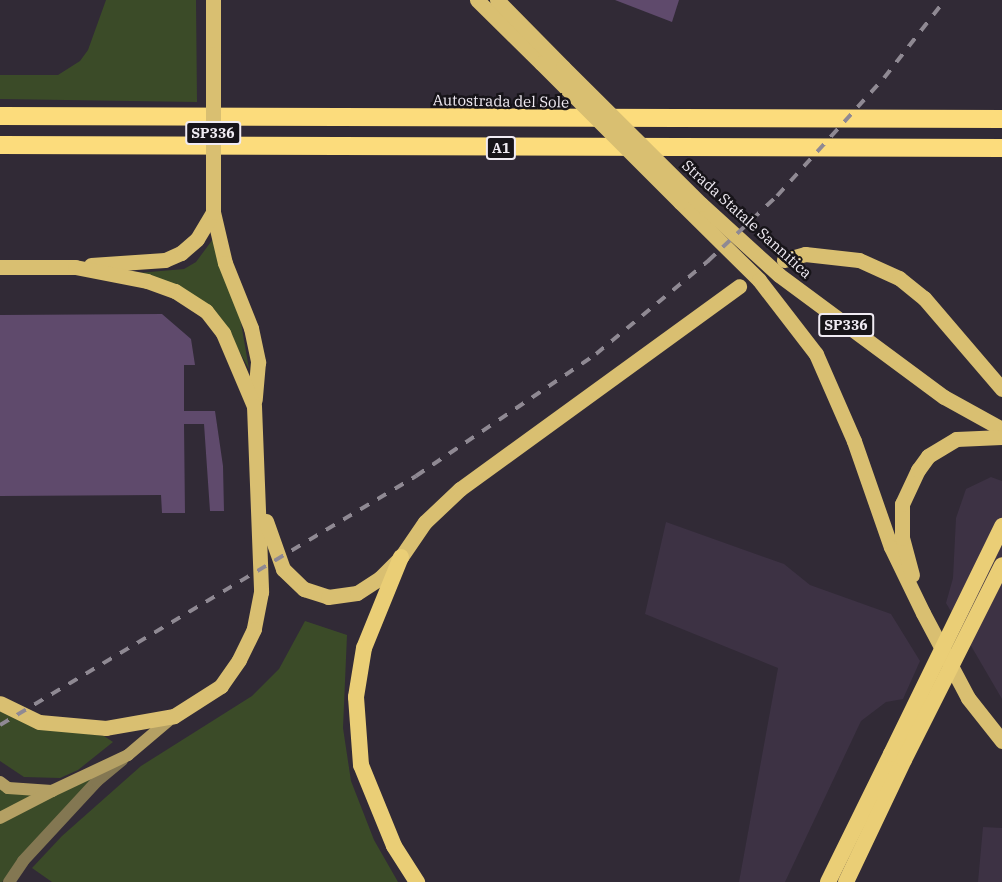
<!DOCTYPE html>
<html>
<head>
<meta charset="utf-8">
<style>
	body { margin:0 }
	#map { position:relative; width:1002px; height:882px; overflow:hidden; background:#312a36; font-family:"IBM Plex Serif",serif }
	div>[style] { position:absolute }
	.built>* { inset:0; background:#3d3244 }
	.green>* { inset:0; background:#3b4b28 }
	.building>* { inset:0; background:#5f4a6c }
	.tertiary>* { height:12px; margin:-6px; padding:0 6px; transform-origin:6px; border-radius:6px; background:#837752 }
	.secondary>* { height:12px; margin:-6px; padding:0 6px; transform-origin:6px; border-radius:6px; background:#b4a064 }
	.primary>* { height:15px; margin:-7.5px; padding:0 7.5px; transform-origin:7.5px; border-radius:7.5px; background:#d9bf71 }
	.trunk>* { height:16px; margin:-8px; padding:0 8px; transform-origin:8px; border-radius:8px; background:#eace76 }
	.motorway>* { height:18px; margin:-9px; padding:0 9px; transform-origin:9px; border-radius:9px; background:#fcdc7c }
	.rail>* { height:4px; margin-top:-2px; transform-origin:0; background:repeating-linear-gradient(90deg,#8f8993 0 10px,transparent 0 20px) }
	.primary-bridge>* { height:15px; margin:-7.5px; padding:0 7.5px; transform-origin:7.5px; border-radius:7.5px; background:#d9bf71 }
	.trunk-bridge>* { height:16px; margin:-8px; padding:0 8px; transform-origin:8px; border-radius:8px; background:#eace76 }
	span { translate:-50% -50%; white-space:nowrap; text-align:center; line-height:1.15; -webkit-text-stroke:5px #171419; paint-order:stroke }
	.shield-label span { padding:2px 4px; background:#171419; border:2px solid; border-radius:4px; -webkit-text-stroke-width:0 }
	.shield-label { font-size:14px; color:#f0ebf3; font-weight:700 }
	.street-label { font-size:15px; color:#f0ebf3 }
</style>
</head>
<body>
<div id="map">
	<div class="built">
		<i style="clip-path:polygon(991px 477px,1002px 481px,1002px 699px,946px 603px,953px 578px,956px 518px,966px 489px)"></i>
		<i style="clip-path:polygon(666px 522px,784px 564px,810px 585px,891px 614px,920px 661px,903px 699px,886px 702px,861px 721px,785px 882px,739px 882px,778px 668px,645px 614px)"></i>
		<i style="clip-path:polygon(983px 827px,1002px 828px,1002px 882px,978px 882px)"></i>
	</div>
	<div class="green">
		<i style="clip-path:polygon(106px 0,196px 0,197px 102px,0 99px,0 75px,58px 75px,80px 61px,88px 50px)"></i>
		<i style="clip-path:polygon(213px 239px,240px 317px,249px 369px,221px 318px,126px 274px,184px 269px,196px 262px)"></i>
		<i style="clip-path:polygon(305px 621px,347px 635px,343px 728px,351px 781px,374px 840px,398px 882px,52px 882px,32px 868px,62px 836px,141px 766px,252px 696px,279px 669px)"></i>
		<i style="clip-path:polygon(0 708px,45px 728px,104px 736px,113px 742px,78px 770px,60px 778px,24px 777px,0 761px)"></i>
		<i style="clip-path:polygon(101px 772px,2px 882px,0 882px,0 788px,56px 795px)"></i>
	</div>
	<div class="building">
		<i style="clip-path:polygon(615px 0,679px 0,672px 22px)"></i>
		<i style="clip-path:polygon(162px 314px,191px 339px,195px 365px,184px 365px,184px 411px,215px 411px,223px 466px,224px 511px,210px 511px,204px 424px,184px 424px,185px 513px,162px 513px,161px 495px,0 496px,0 315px)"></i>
	</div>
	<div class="tertiary">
		<i style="left:9px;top:882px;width:25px;rotate:-56deg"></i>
		<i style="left:23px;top:861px;width:109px;rotate:-47.2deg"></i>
		<i style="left:97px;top:781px;width:33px;rotate:-40deg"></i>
	</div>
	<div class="secondary">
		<i style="left:0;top:782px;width:10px;rotate:37deg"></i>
		<i style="left:8px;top:788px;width:44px;rotate:3.9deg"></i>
		<i style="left:52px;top:791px;width:84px;rotate:-25.3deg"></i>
		<i style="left:128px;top:755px;width:60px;rotate:-40.3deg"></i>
		<i style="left:0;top:818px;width:59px;rotate:-27.4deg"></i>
	</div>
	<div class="primary">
		<i style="left:213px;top:0;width:54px;rotate:90deg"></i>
		<i style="left:477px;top:0;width:90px;rotate:44.5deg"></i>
		<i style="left:497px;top:0;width:94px;rotate:45.4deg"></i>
		<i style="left:680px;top:202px;width:111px;rotate:44.6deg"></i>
		<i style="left:759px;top:280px;width:93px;rotate:52.4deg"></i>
		<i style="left:816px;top:354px;width:95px;rotate:66.4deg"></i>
		<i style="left:854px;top:441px;width:112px;rotate:70.8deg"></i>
		<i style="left:891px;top:547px;width:73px;rotate:64.1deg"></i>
		<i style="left:923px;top:613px;width:96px;rotate:62.1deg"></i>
		<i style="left:968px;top:698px;width:55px;rotate:51.7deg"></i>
		<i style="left:701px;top:204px;width:105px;rotate:42.3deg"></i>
		<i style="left:779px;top:275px;width:205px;rotate:36.5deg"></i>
		<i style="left:944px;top:397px;width:66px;rotate:28.9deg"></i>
		<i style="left:213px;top:212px;width:52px;rotate:76.8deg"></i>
		<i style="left:225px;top:263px;width:70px;rotate:68.2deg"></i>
		<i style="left:251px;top:328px;width:35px;rotate:78deg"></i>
		<i style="left:258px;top:362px;width:38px;rotate:95deg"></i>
		<i style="left:784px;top:260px;width:22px;rotate:-16deg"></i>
		<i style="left:805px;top:254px;width:54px;rotate:6.3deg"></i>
		<i style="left:859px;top:260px;width:44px;rotate:24.2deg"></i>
		<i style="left:899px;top:278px;width:32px;rotate:39deg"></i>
		<i style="left:924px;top:298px;width:120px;rotate:49.4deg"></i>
		<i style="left:91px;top:265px;width:74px;rotate:-3.9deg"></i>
		<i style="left:165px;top:260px;width:17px;rotate:-24deg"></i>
		<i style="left:181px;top:253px;width:21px;rotate:-41deg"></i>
		<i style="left:197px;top:239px;width:31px;rotate:-59deg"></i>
		<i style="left:0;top:267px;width:75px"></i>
		<i style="left:75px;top:267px;width:73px;rotate:11deg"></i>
		<i style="left:147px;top:281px;width:30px;rotate:20deg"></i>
		<i style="left:175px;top:291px;width:37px;rotate:33deg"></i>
		<i style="left:206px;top:311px;width:28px;rotate:52deg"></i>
		<i style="left:223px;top:333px;width:79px;rotate:67deg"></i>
		<i style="left:254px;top:406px;width:186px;rotate:87.8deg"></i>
		<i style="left:261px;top:592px;width:38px;rotate:101deg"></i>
		<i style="left:254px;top:629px;width:34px;rotate:116deg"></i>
		<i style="left:239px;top:660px;width:32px;rotate:125deg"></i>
		<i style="left:221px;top:686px;width:56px;rotate:147.4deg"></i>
		<i style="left:174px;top:716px;width:69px;rotate:170deg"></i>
		<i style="left:106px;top:728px;width:67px;rotate:-174.9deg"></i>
		<i style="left:39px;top:722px;width:43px;rotate:-154deg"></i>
		<i style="left:266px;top:521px;width:51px;rotate:70.5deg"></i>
		<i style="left:283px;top:569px;width:29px;rotate:44deg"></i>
		<i style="left:304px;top:589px;width:25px;rotate:18deg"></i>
		<i style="left:328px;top:597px;width:29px;rotate:-8deg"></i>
		<i style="left:357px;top:593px;width:27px;rotate:-33deg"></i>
		<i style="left:380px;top:578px;width:30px;rotate:-45deg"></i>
		<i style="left:401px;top:557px;width:42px;rotate:-55.6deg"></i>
		<i style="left:425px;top:522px;width:48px;rotate:-43.3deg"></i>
		<i style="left:460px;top:489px;width:345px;rotate:-36deg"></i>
		<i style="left:912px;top:575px;width:38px;rotate:-105deg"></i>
		<i style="left:902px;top:538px;width:34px;rotate:-90deg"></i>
		<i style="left:902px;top:504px;width:38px;rotate:-65deg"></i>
		<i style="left:918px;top:470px;width:17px;rotate:-54deg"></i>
		<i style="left:928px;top:456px;width:33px;rotate:-31deg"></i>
		<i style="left:956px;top:439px;width:46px;rotate:-2.5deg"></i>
	</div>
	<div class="trunk">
		<i style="left:401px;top:557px;width:98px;rotate:112.1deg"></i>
		<i style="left:364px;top:648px;width:50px;rotate:99.3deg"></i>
		<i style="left:356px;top:697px;width:68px;rotate:85.8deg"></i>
		<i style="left:361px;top:765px;width:87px;rotate:67.8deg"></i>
		<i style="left:394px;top:846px;width:43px;rotate:57.4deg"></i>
		<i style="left:828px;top:882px;width:143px;rotate:-63.8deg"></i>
		<i style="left:846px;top:882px;width:135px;rotate:-64.6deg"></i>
	</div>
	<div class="motorway">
		<i style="left:0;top:116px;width:1002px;rotate:0.17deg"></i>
		<i style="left:0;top:145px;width:1002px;rotate:0.17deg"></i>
	</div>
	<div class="rail">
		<i style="left:0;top:725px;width:485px;rotate:-30.9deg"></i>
		<i style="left:416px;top:476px;width:217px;rotate:-34.1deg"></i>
		<i style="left:596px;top:354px;width:146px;rotate:-39.7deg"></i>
		<i style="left:708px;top:261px;width:95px;rotate:-43.3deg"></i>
		<i style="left:777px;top:196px;width:159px;rotate:-47.8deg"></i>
		<i style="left:884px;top:78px;width:99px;rotate:-52deg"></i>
	</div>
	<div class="primary-bridge">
		<i style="left:213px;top:54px;width:158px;rotate:90deg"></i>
		<i style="left:541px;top:63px;width:197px;rotate:45deg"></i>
		<i style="left:563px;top:67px;width:194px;rotate:44.8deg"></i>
	</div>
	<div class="trunk-bridge">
		<i style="left:891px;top:754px;width:254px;rotate:-64deg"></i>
		<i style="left:904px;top:760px;width:218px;rotate:-63.3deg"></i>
	</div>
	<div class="shield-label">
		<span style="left:213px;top:133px">SP336</span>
		<span style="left:501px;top:148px">A1</span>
		<span style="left:846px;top:325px">SP336</span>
	</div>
	<div class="street-label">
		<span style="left:501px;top:101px;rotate:1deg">Autostrada del Sole</span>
		<span style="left:747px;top:219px;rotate:42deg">Strada Statale Sannitica</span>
	</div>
</div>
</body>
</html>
